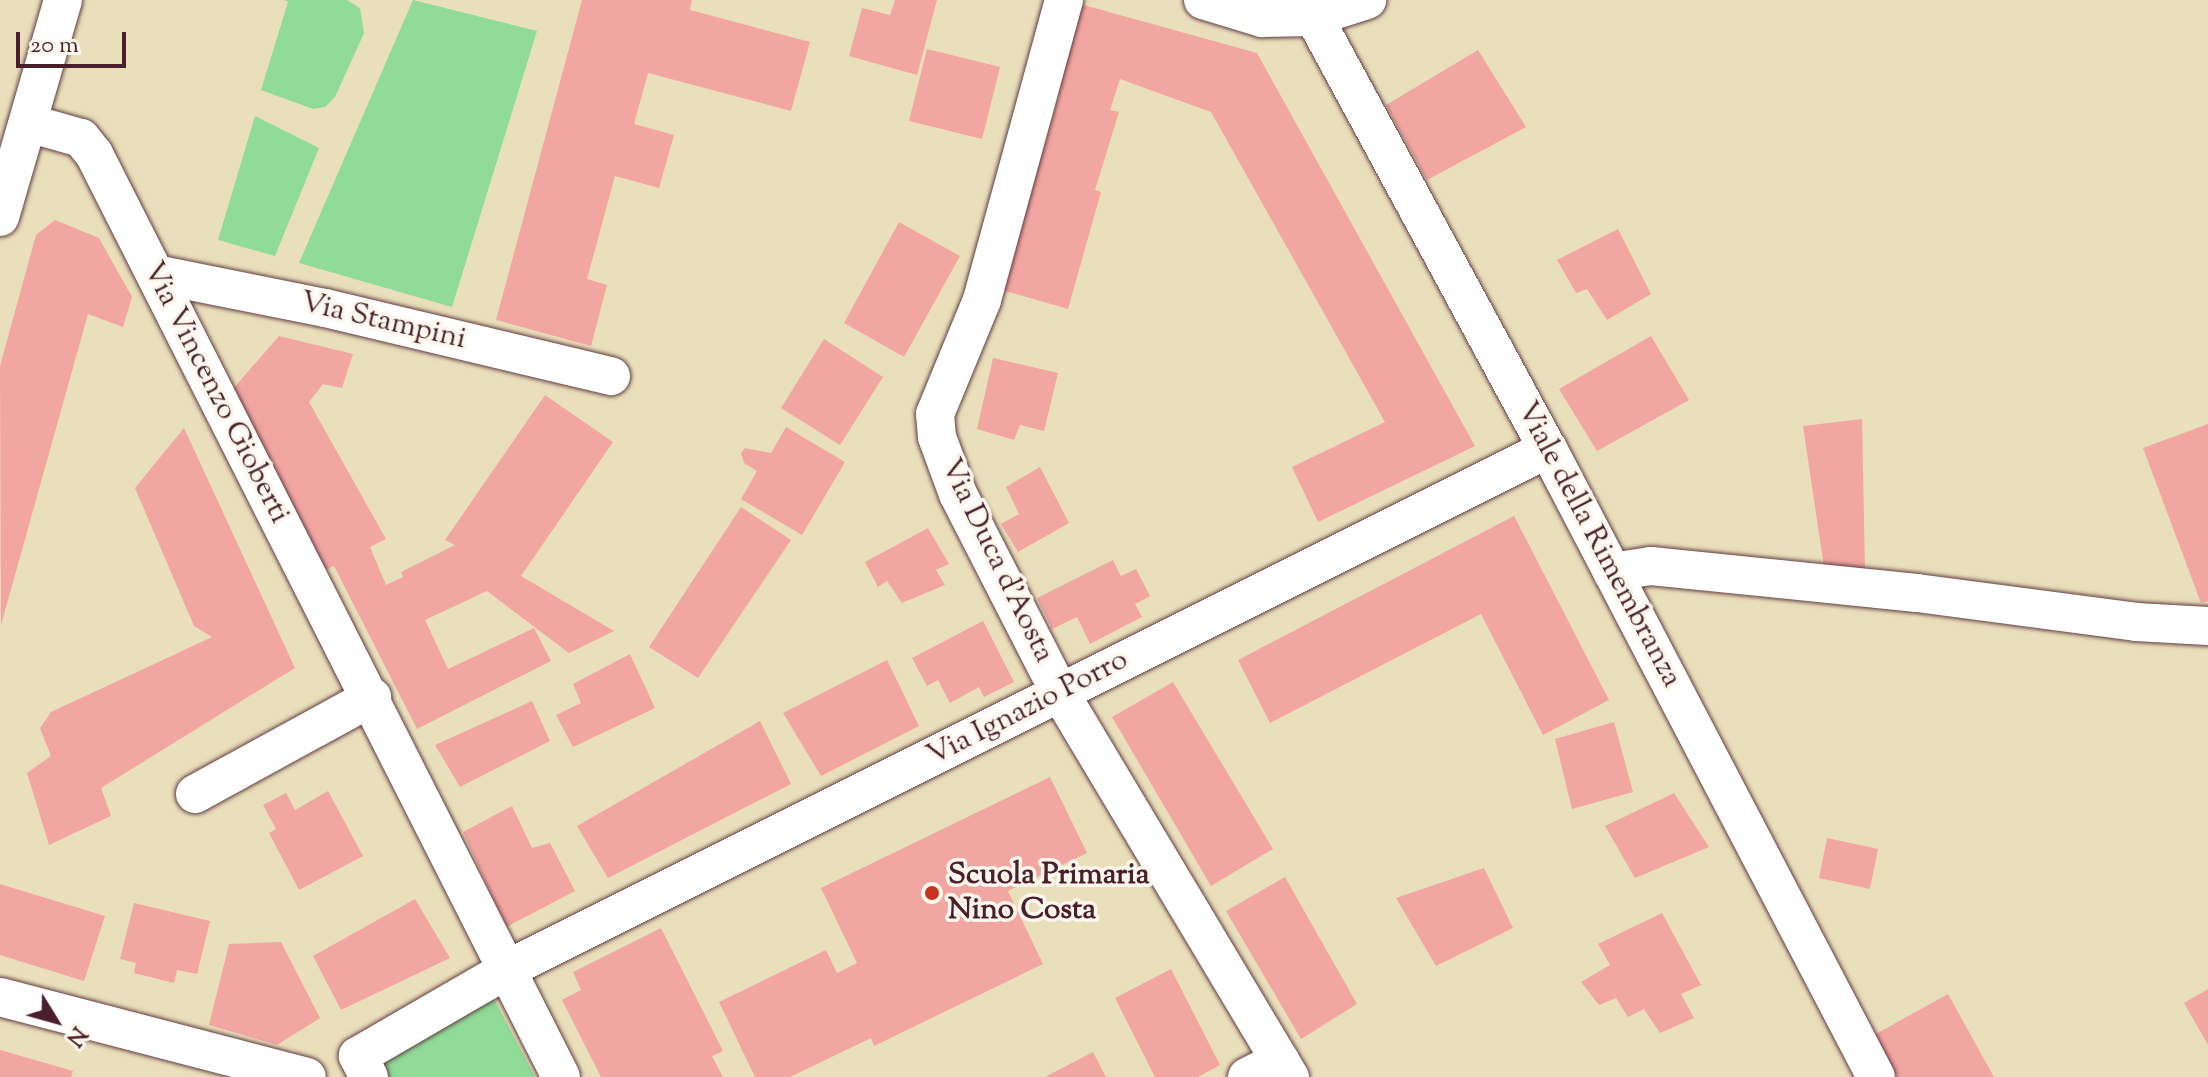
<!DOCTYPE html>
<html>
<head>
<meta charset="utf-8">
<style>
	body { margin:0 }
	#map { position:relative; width:2208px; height:1077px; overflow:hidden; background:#eadfbb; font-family:"Sorts Mill Goudy",serif }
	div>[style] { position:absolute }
	.green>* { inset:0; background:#90db98 }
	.building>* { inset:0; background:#f2a6a2 }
	.roads { filter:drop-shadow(0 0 2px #623c41) drop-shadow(0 0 2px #623c41) }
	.street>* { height:38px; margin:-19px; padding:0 19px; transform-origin:19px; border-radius:19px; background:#fff }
	.dots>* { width:22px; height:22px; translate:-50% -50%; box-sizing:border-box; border:4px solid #fbf7ec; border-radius:50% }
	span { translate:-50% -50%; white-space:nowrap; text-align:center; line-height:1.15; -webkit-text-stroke:7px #fbf7ec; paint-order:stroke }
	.street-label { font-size:30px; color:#4a1f2b }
	.poi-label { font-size:30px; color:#4a1f2b; font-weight:700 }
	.left { translate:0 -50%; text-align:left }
	.north { position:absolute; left:16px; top:981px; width:80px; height:80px; -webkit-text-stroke:6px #fbf7ec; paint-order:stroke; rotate:127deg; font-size:22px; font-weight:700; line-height:32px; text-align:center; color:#4a1f2b }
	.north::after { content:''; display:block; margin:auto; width:28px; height:36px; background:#4a1f2b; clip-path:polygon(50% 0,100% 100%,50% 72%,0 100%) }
	.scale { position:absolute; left:16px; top:32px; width:110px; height:36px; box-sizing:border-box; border:4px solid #4a1f2b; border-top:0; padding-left:10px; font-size:24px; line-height:28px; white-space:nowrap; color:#4a1f2b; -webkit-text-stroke:6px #fbf7ec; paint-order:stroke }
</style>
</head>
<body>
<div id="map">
	<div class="green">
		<i style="clip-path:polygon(284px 0,347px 0,360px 8px,364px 33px,335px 97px,325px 107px,313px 109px,261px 90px,288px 2px)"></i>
		<i style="clip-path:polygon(413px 0,537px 31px,452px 307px,299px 263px)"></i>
		<i style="clip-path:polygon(255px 116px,319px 148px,275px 256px,218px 240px)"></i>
		<i style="clip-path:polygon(493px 997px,535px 1077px,380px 1077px,372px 1062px)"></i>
	</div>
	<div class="building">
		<i style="clip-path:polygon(582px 0,692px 0,690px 10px,810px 42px,791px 111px,648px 73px,634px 124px,674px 135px,659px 188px,615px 176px,587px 279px,607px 285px,591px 346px,496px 320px)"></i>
		<i style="clip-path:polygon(895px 0,937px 0,917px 75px,849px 56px,862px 8px,890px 15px)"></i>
		<i style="clip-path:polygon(1080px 4px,1257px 53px,1475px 446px,1318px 522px,1292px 467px,1385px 422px,1211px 112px,1120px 79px,1110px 110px,1119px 112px,1095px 190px,1101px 192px,1068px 309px,1002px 290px,1059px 96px,1054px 95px)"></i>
		<i style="clip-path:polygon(927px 49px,1000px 67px,982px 139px,909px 121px)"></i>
		<i style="clip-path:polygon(1478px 50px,1526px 127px,1427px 180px,1386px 105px)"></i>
		<i style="clip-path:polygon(55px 220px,99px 238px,132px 297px,123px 327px,88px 314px,1px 625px,0 366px,36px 235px)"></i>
		<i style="clip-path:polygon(899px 222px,960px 256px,904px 357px,844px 323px)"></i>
		<i style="clip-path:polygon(1618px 229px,1651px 294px,1607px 320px,1587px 289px,1576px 293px,1557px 260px)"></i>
		<i style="clip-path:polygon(279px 336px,353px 354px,342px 388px,323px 384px,309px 402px,386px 539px,370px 547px,386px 585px,403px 577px,401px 572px,455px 545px,445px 540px,545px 395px,613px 442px,521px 576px,614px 631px,569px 653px,487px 591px,425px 620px,448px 669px,534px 628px,551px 661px,417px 729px,334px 566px,323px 571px,231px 391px)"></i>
		<i style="clip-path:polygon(1651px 336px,1689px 400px,1597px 451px,1559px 389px)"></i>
		<i style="clip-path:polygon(824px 339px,883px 377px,840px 445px,781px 408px)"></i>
		<i style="clip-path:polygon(993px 358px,1058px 373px,1044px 431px,1020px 425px,1014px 440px,977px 429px)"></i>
		<i style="clip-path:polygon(1862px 419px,1865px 570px,1824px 567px,1803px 426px)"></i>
		<i style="clip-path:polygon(2208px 424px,2208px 601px,2201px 603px,2143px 448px)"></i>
		<i style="clip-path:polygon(786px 427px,845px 462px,802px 535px,741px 499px,757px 471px,744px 463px,741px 453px,745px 448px,771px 453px)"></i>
		<i style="clip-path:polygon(184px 428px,295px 668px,101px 788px,111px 816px,49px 845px,27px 773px,51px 756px,40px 728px,51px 712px,212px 637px,194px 626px,135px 488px)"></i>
		<i style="clip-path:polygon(1040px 467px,1069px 523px,1018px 552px,1001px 524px,1019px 514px,1006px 487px)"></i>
		<i style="clip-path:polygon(741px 507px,791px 540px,698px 678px,649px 647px)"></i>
		<i style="clip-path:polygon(1514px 516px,1609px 700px,1543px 735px,1481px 614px,1270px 723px,1238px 660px)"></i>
		<i style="clip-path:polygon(928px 528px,949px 564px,936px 570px,945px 585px,902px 603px,887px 581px,878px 587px,865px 562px)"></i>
		<i style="clip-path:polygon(1113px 560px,1121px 576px,1136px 569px,1150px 596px,1135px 604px,1142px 617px,1090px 644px,1077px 617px,1052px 629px,1037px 598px)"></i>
		<i style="clip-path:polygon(983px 621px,1014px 682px,984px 697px,979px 687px,950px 703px,938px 680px,927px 686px,912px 658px)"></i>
		<i style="clip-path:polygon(630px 654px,655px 708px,573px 747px,556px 715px,581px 703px,573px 684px)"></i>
		<i style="clip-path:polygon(887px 660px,919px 726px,821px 776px,783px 713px)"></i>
		<i style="clip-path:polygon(1173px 682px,1273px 849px,1211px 886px,1112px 717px)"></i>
		<i style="clip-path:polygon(532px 701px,550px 741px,460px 787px,435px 745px)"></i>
		<i style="clip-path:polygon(760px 721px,791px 784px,608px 878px,577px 826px)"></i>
		<i style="clip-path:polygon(1614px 722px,1633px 792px,1572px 809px,1555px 739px)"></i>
		<i style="clip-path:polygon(1050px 777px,1087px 853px,1008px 891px,1043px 964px,874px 1046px,871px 1038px,790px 1077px,755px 1077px,719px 1002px,826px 950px,837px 973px,857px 963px,821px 888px)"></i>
		<i style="clip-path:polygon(328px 791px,363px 856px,299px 890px,269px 833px,276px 829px,263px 805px,286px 793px,295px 810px)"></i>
		<i style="clip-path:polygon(1674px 793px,1709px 847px,1635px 878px,1605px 826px)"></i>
		<i style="clip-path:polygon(512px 806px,532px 848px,550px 843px,575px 891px,506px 927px,463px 832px)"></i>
		<i style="clip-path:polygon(1827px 838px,1878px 849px,1870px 889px,1819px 878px)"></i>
		<i style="clip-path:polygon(1484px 868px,1513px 928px,1436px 966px,1396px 898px)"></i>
		<i style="clip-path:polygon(1285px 877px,1357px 1004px,1301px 1039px,1226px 911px)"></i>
		<i style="clip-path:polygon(0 884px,105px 916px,84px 981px,0 955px)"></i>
		<i style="clip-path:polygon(415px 899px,450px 958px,341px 1010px,313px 956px)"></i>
		<i style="clip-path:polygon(134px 903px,210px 921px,197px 974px,177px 970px,174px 983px,134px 973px,136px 963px,120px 959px)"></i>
		<i style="clip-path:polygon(1662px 913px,1701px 985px,1681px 994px,1694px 1018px,1660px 1033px,1644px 1009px,1628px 1017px,1616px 998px,1599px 1005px,1581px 982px,1610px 965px,1598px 944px)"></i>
		<i style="clip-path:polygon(661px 928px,723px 1051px,712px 1056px,723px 1077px,601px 1077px,562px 1000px,581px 990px,573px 972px)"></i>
		<i style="clip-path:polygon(281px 942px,320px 1018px,277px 1045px,209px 1025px,229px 944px)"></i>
		<i style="clip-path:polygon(1171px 969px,1220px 1065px,1198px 1077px,1155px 1077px,1115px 998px)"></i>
		<i style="clip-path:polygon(2208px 989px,2208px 1045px,2184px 1003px)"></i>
		<i style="clip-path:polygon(1948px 994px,1994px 1077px,1897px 1077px,1874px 1035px)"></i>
		<i style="clip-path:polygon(0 1050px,73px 1071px,71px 1077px,0 1077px)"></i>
		<i style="clip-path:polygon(1093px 1052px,1106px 1077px,1045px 1077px)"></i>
	</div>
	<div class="roads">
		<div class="street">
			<i style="left:1064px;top:0;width:311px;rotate:105.3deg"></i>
			<i style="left:982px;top:300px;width:123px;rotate:112.4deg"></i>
			<i style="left:935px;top:414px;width:23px;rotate:85deg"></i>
			<i style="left:937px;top:437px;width:61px;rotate:69.8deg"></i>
			<i style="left:958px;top:494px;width:224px;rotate:62.9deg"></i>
			<i style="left:1060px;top:693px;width:448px;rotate:59.1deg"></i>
			<i style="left:1203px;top:0;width:62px;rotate:17deg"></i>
			<i style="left:1262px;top:18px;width:52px;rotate:-1.1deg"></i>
			<i style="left:1314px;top:17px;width:56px;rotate:-17.8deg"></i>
			<i style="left:1314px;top:17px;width:491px;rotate:61.6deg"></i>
			<i style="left:1548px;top:449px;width:708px;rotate:62.42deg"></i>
			<i style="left:28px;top:123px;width:55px;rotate:15.8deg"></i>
			<i style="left:81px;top:138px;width:21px;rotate:51deg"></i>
			<i style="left:94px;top:154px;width:1034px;rotate:63.16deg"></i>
			<i style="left:0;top:217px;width:226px;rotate:-73.8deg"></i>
			<i style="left:155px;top:274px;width:173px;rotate:11.3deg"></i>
			<i style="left:325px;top:308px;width:294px;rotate:13.4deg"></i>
			<i style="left:1612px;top:572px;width:39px;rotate:-9deg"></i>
			<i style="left:1651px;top:566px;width:267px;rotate:5.8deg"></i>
			<i style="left:1917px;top:593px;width:221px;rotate:7.5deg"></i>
			<i style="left:2136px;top:622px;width:72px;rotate:3.2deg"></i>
			<i style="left:195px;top:794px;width:202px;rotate:-28.7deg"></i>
			<i style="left:0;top:997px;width:317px;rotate:14.6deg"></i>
			<i style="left:369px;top:1077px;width:24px;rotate:-118deg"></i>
			<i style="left:358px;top:1056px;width:173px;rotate:-30.1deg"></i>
			<i style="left:508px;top:969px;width:1163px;rotate:-26.57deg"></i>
			<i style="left:1247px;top:1077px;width:37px;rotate:-27deg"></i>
		</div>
	</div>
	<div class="dots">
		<i style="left:932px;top:893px;background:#c8321e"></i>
	</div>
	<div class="street-label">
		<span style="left:383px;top:322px;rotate:13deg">Via Stampini</span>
		<span style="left:215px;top:393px;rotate:63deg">Via Vincenzo Gioberti</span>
		<span style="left:1598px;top:545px;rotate:62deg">Viale della Rimembranza</span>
		<span style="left:996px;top:561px;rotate:64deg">Via Duca d'Aosta</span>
		<span style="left:1028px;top:709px;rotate:-27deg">Via Ignazio Porro</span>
	</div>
	<div class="poi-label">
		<span class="left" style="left:948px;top:893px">Scuola Primaria<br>Nino Costa</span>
	</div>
	<div class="north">N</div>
	<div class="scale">20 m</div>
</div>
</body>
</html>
